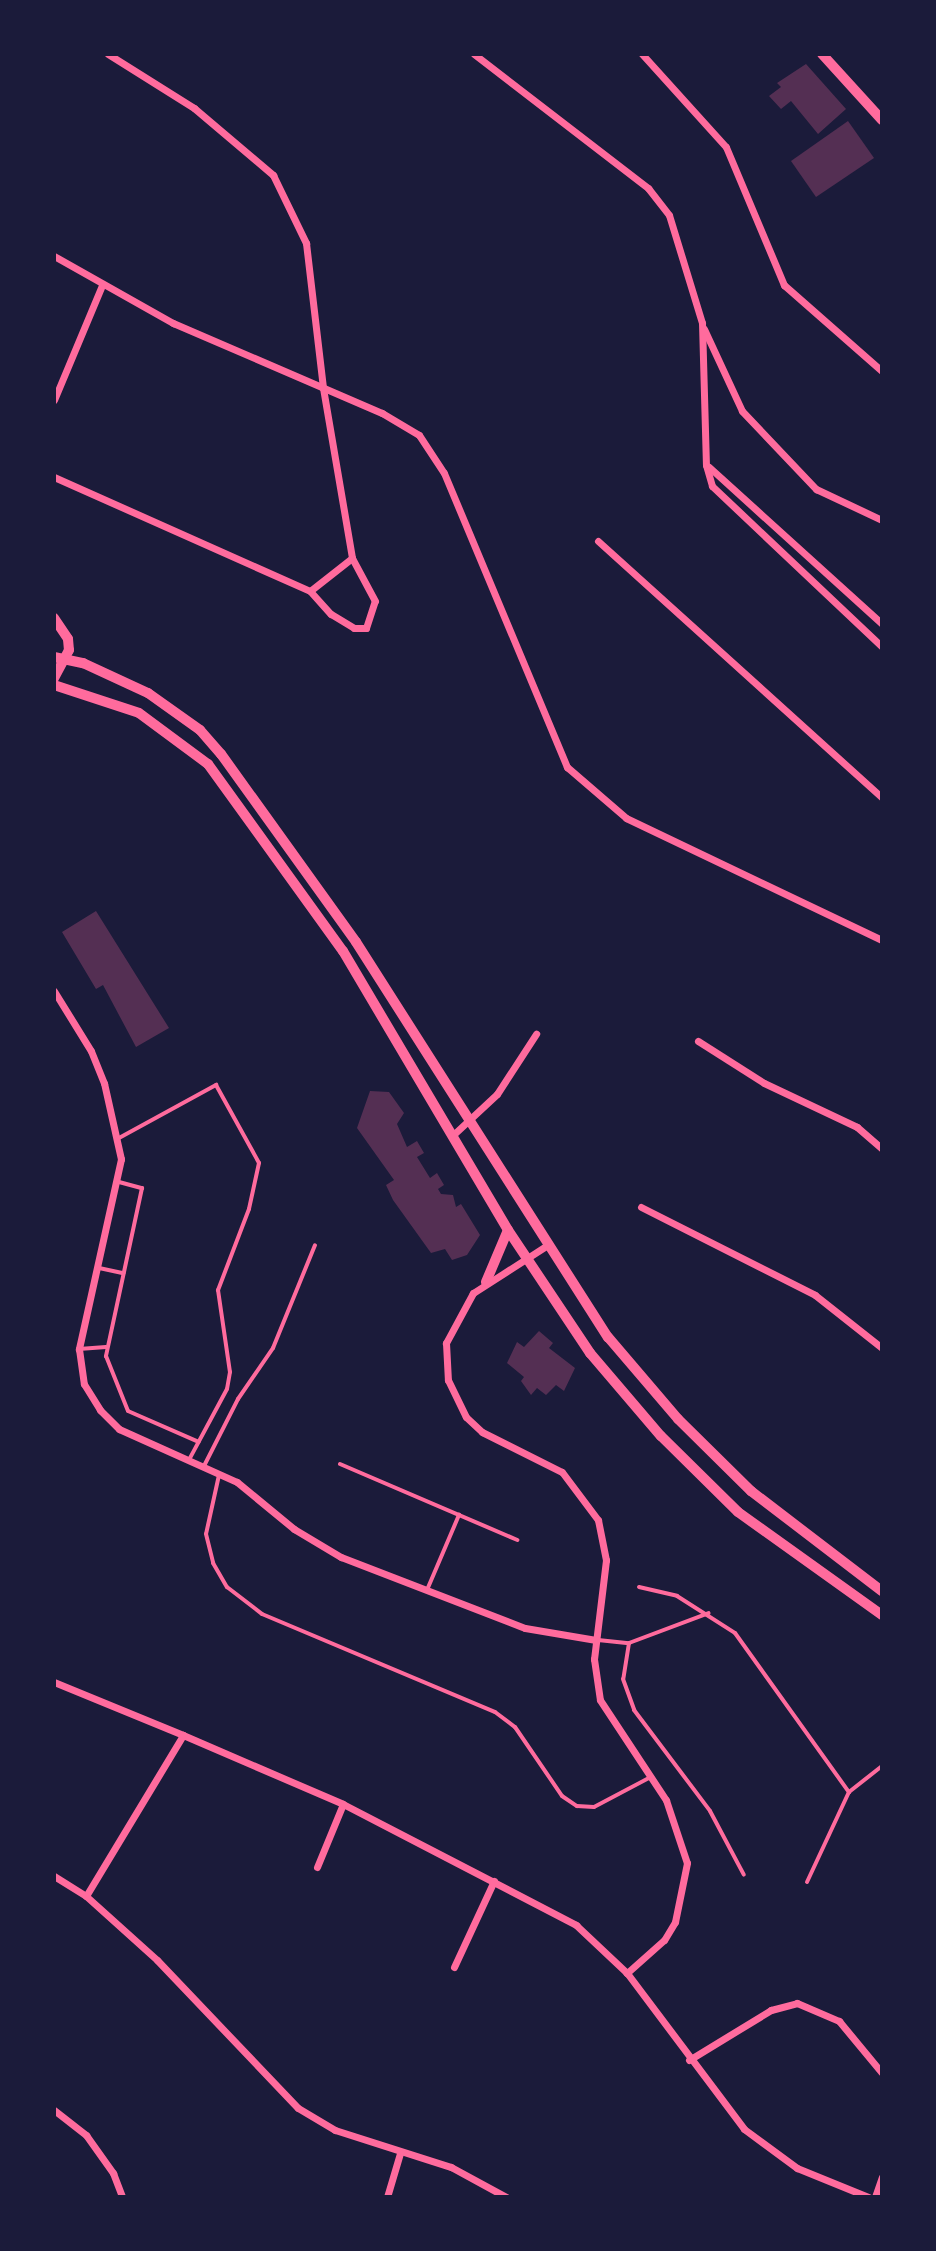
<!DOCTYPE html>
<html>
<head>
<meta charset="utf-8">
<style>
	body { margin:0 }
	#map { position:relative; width:936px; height:2251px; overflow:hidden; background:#1b1b3a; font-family:Poppins,sans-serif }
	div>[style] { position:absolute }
	.building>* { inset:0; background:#542f53 }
	.service>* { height:4px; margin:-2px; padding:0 2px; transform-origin:2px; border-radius:2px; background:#ff6b9d }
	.minor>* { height:7px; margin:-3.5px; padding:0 3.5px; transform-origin:3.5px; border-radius:3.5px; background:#ff6b9d }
	.secondary>* { height:10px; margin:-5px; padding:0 5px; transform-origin:5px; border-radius:5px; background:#ff6b9d }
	span { translate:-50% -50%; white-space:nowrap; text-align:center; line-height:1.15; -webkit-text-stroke:6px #1b1b3a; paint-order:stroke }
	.frame { position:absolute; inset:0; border:56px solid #1b1b3a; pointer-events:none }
</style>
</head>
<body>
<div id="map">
	<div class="building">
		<i style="clip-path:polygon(806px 64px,846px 109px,818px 134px,791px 101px,781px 109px,769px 96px,781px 87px,777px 83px)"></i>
		<i style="clip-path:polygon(848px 121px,874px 158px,816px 197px,791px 161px)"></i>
		<i style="clip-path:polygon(96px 911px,169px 1028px,136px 1047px,103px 985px,96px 989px,62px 932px)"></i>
		<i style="clip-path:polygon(370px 1091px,389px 1092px,404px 1113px,397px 1124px,407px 1147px,417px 1141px,424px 1153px,417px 1157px,430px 1178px,437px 1173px,444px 1185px,438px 1189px,441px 1194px,453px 1195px,456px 1207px,461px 1204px,480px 1235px,467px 1255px,452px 1260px,445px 1249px,431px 1253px,393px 1200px,386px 1185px,394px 1180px,357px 1128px)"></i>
		<i style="clip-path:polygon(539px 1331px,553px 1343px,549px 1348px,575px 1368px,564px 1391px,556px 1385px,546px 1395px,537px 1388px,531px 1395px,521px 1381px,524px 1377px,507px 1363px,517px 1342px,524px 1347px)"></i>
	</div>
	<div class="service">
		<i style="left:119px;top:1138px;width:111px;rotate:-28.7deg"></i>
		<i style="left:216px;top:1085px;width:89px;rotate:61.1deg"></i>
		<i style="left:259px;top:1163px;width:47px;rotate:102.3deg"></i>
		<i style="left:249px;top:1209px;width:87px;rotate:110.9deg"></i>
		<i style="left:218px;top:1290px;width:83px;rotate:81.7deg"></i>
		<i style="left:230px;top:1372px;width:17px;rotate:100deg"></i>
		<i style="left:227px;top:1389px;width:81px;rotate:118.2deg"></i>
		<i style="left:119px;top:1182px;width:24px;rotate:15deg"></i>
		<i style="left:142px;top:1188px;width:172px;rotate:102.1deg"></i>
		<i style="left:106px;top:1356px;width:59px;rotate:68.2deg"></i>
		<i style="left:128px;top:1411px;width:77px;rotate:23.6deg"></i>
		<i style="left:99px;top:1268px;width:25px;rotate:12deg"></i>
		<i style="left:79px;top:1349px;width:27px;rotate:-4deg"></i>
		<i style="left:340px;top:1464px;width:193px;rotate:23.2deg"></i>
		<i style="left:204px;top:1466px;width:75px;rotate:-63.1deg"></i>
		<i style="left:238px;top:1399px;width:62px;rotate:-55.5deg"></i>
		<i style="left:273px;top:1348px;width:111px;rotate:-67.8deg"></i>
		<i style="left:219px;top:1475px;width:60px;rotate:102.4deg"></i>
		<i style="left:206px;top:1534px;width:30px;rotate:76deg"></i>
		<i style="left:213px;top:1563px;width:28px;rotate:60deg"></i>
		<i style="left:227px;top:1587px;width:44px;rotate:37.6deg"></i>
		<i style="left:262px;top:1614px;width:253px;rotate:22.8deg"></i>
		<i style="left:495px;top:1712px;width:25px;rotate:37deg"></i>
		<i style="left:515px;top:1727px;width:83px;rotate:55.7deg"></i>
		<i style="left:562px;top:1796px;width:18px;rotate:34deg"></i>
		<i style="left:577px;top:1806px;width:17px;rotate:3deg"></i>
		<i style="left:594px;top:1807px;width:62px;rotate:-27.8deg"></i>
		<i style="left:639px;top:1587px;width:39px;rotate:13deg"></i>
		<i style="left:677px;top:1596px;width:69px;rotate:32.5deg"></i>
		<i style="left:735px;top:1633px;width:196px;rotate:54.4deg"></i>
		<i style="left:427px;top:1590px;width:82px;rotate:-66.9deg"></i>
		<i style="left:598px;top:1640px;width:31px;rotate:6deg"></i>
		<i style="left:629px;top:1643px;width:85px;rotate:-20.6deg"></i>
		<i style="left:629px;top:1643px;width:36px;rotate:99deg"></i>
		<i style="left:623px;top:1679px;width:33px;rotate:70deg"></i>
		<i style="left:634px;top:1710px;width:126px;rotate:53deg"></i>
		<i style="left:710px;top:1811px;width:72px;rotate:62deg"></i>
		<i style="left:807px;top:1882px;width:99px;rotate:-65deg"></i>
		<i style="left:849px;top:1792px;width:42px;rotate:-38.2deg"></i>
	</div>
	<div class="minor">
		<i style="left:108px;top:54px;width:102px;rotate:32.1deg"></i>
		<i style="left:194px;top:108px;width:104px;rotate:40.3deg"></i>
		<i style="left:273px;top:175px;width:76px;rotate:64.1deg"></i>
		<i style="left:306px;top:243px;width:146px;rotate:83.3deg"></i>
		<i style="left:323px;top:388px;width:172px;rotate:80.3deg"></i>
		<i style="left:352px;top:558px;width:53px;rotate:141.8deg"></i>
		<i style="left:474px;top:54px;width:220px;rotate:37.6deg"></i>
		<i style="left:648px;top:188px;width:34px;rotate:52deg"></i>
		<i style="left:669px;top:215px;width:113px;rotate:73deg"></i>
		<i style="left:702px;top:323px;width:142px;rotate:88.4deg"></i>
		<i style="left:706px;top:465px;width:22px;rotate:74deg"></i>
		<i style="left:712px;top:486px;width:234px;rotate:43.4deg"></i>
		<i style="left:642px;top:54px;width:125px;rotate:47.9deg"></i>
		<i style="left:726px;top:147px;width:150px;rotate:67.2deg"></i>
		<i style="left:784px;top:285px;width:130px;rotate:41.3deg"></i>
		<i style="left:54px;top:256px;width:137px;rotate:29.4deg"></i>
		<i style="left:173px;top:323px;width:228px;rotate:23.3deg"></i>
		<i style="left:382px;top:413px;width:43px;rotate:30.7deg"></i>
		<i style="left:419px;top:435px;width:45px;rotate:56.7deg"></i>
		<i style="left:444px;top:473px;width:319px;rotate:67.3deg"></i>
		<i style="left:567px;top:767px;width:78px;rotate:40.8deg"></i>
		<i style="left:626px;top:818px;width:284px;rotate:25.5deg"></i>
		<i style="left:704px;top:329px;width:90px;rotate:65.1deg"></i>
		<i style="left:742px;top:411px;width:108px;rotate:46.5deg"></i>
		<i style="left:816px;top:489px;width:73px;rotate:25.2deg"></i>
		<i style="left:54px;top:400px;width:125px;rotate:-67.3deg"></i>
		<i style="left:709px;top:467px;width:234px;rotate:42.2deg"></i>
		<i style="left:54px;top:477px;width:280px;rotate:24deg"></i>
		<i style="left:310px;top:591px;width:31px;rotate:48deg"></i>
		<i style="left:331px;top:614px;width:27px;rotate:31deg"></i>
		<i style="left:354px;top:628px;width:12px"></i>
		<i style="left:366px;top:628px;width:28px;rotate:-72deg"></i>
		<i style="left:375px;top:601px;width:49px;rotate:-118.1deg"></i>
		<i style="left:598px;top:541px;width:383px;rotate:42.1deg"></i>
		<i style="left:54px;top:991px;width:70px;rotate:58.3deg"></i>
		<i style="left:91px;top:1051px;width:35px;rotate:68deg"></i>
		<i style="left:104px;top:1083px;width:78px;rotate:77.4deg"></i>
		<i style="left:121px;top:1159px;width:195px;rotate:102.5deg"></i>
		<i style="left:79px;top:1349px;width:35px;rotate:82deg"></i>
		<i style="left:84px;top:1384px;width:31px;rotate:58deg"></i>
		<i style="left:100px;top:1410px;width:27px;rotate:45deg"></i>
		<i style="left:119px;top:1429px;width:129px;rotate:24.2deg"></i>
		<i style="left:237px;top:1482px;width:74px;rotate:39.5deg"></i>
		<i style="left:294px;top:1529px;width:55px;rotate:30.8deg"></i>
		<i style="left:341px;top:1557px;width:197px;rotate:21.1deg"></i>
		<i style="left:525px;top:1628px;width:72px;rotate:9.6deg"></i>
		<i style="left:698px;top:1041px;width:78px;rotate:32.5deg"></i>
		<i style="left:764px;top:1083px;width:103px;rotate:25.3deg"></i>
		<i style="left:857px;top:1127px;width:33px;rotate:41deg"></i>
		<i style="left:453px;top:1135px;width:60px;rotate:-43deg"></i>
		<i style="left:497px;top:1094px;width:72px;rotate:-57deg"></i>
		<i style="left:641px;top:1207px;width:195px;rotate:26.8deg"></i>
		<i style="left:815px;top:1295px;width:85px;rotate:38.3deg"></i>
		<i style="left:546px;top:1246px;width:87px;rotate:147.2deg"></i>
		<i style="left:473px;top:1293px;width:57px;rotate:118.4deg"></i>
		<i style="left:446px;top:1343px;width:37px;rotate:87deg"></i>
		<i style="left:448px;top:1380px;width:41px;rotate:64.1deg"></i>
		<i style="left:466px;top:1417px;width:22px;rotate:43deg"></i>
		<i style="left:482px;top:1432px;width:89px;rotate:26.6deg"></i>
		<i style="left:562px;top:1472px;width:60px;rotate:53.1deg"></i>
		<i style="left:598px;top:1520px;width:41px;rotate:78.7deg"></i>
		<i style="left:606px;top:1560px;width:100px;rotate:96.9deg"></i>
		<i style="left:594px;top:1659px;width:41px;rotate:81.7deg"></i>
		<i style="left:600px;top:1700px;width:120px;rotate:56.6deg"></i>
		<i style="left:666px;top:1800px;width:66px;rotate:71.6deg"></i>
		<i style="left:687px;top:1863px;width:60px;rotate:101.5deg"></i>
		<i style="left:675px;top:1922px;width:21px;rotate:121deg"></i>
		<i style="left:664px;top:1940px;width:50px;rotate:138.3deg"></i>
		<i style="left:54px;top:1682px;width:139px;rotate:22.3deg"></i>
		<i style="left:317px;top:1867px;width:68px;rotate:-67.6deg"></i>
		<i style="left:54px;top:1876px;width:38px;rotate:32deg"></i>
		<i style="left:86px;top:1896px;width:96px;rotate:42deg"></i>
		<i style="left:157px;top:1960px;width:204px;rotate:46.4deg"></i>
		<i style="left:298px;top:2108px;width:43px;rotate:30.7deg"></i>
		<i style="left:335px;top:2130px;width:122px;rotate:17.7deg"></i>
		<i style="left:451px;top:2167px;width:63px;rotate:28.6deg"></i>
		<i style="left:86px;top:1896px;width:188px;rotate:-58.9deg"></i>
		<i style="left:183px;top:1735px;width:174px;rotate:23.3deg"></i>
		<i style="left:343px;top:1804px;width:263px;rotate:27.4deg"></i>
		<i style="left:576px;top:1925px;width:70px;rotate:43.3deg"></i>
		<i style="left:627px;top:1973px;width:195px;rotate:53.1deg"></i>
		<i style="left:744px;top:2129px;width:66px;rotate:36.3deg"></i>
		<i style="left:797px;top:2168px;width:77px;rotate:22.2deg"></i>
		<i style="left:454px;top:1967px;width:95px;rotate:-65.1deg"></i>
		<i style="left:689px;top:2060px;width:96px;rotate:-31.4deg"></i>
		<i style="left:771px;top:2010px;width:27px;rotate:-15deg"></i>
		<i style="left:797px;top:2003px;width:46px;rotate:23.2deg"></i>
		<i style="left:839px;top:2021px;width:67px;rotate:50.4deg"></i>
		<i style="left:54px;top:2110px;width:41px;rotate:38deg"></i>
		<i style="left:86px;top:2135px;width:47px;rotate:54.6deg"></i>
		<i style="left:113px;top:2173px;width:26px;rotate:69deg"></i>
		<i style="left:387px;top:2197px;width:46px;rotate:-73.5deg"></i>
		<i style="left:875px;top:2197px;width:21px;rotate:-71deg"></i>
	</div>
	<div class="secondary">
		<i style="left:822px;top:54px;width:89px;rotate:47.7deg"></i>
		<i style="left:54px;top:618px;width:25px;rotate:56deg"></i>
		<i style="left:68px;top:639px;width:11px;rotate:85deg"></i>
		<i style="left:69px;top:650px;width:32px;rotate:118deg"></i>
		<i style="left:54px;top:657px;width:30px;rotate:12deg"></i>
		<i style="left:83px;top:663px;width:72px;rotate:24.8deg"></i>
		<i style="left:148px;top:693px;width:64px;rotate:35.4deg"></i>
		<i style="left:200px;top:730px;width:32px;rotate:49deg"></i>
		<i style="left:221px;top:754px;width:231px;rotate:54.3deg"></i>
		<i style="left:356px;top:942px;width:469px;rotate:57.5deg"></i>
		<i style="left:608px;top:1337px;width:108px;rotate:49.5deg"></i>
		<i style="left:678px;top:1419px;width:103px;rotate:44.6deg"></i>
		<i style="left:751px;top:1491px;width:165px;rotate:37.4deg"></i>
		<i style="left:54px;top:685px;width:89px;rotate:18.2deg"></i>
		<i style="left:139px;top:713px;width:86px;rotate:36.5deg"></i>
		<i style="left:208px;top:764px;width:231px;rotate:54.2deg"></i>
		<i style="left:343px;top:951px;width:324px;rotate:59.4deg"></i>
		<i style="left:508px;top:1230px;width:148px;rotate:56.3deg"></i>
		<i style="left:590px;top:1353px;width:109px;rotate:49.5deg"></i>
		<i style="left:661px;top:1436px;width:108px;rotate:44.6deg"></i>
		<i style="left:738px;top:1512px;width:177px;rotate:35.6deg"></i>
		<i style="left:486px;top:1282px;width:56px;rotate:-67.1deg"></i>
	</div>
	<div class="frame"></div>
</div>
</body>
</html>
